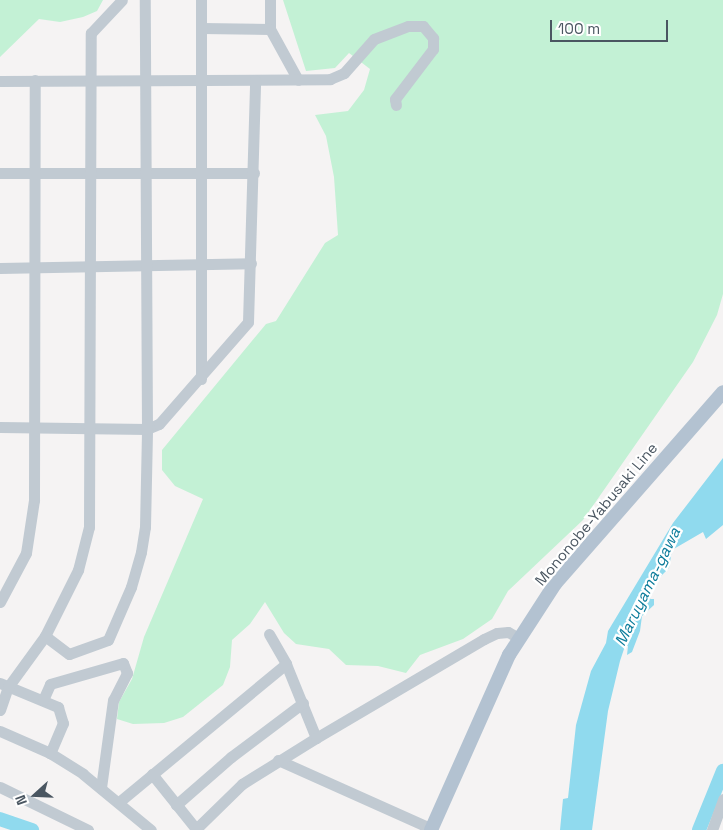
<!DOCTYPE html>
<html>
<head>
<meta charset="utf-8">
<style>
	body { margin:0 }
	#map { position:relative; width:723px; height:830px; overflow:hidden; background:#f5f3f3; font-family:"Space Grotesk",sans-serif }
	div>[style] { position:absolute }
	.green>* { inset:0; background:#c3f1d5 }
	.water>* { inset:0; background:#90daee }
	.river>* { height:14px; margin:-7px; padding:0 7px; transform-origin:7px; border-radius:7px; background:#90daee }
	.minor>* { height:11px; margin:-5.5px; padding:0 5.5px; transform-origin:5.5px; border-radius:5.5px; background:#c1cad2 }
	.major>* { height:14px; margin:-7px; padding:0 7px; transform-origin:7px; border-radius:7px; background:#b3c2d1 }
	span { translate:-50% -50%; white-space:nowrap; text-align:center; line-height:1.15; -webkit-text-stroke:4.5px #fff; paint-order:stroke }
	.street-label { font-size:15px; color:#4a5661 }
	.water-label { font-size:16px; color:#0c7c9b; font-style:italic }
	.north { position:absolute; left:10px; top:770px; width:50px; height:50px; -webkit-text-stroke:4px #fff; paint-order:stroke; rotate:250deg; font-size:14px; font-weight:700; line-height:20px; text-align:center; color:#4a5661 }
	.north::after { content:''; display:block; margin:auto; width:18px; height:22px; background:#4a5661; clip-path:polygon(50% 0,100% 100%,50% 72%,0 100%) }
	.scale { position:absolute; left:550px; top:20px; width:118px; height:22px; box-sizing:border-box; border:2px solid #4a5661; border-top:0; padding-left:6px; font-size:15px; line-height:18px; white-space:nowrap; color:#4a5661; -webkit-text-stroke:4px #fff; paint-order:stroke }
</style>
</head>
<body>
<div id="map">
	<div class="green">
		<i style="clip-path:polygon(0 0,103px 0,97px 11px,83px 17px,60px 22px,39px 19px,0 57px)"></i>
		<i style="clip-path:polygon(283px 0,723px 0,723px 294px,717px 315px,693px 362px,583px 520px,508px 591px,492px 619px,463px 639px,420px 655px,406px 673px,378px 666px,346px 665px,329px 649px,296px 644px,284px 633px,265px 602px,250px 624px,232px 640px,230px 667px,223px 685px,183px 717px,164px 723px,133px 724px,117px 719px,119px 702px,132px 679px,144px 637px,203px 499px,175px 486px,162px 470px,162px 450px,266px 324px,276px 321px,325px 243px,338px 235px,334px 177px,326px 136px,315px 115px,348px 111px,364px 90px,370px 69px,349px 53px,335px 68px,306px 71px)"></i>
	</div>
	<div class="water">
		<i style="clip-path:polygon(723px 458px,723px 525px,706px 539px,703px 532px,672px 550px,669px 568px,658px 579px,650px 599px,654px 599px,654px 605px,642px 616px,640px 631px,632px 652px,627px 655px,628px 646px,625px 646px,620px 661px,608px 711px,592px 830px,560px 830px,563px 799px,568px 798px,576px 725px,591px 671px,606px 643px,608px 631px,673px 523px)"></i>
	</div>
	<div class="river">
		<i style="left:0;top:819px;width:34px;rotate:19deg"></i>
		<i style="left:699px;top:830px;width:64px;rotate:-67.9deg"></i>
	</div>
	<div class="minor">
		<i style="left:270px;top:0;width:29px;rotate:90deg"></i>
		<i style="left:270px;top:29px;width:58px;rotate:61.2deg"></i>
		<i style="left:202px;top:28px;width:68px;rotate:0.8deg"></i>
		<i style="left:0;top:81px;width:330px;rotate:-0.3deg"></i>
		<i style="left:330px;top:79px;width:15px;rotate:-23deg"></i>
		<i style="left:344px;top:73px;width:45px;rotate:-48.6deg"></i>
		<i style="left:374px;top:39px;width:36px;rotate:-21deg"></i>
		<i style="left:408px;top:26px;width:15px"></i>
		<i style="left:423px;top:26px;width:16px;rotate:50deg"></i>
		<i style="left:433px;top:38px;width:11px;rotate:90deg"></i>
		<i style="left:433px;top:49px;width:63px;rotate:127.2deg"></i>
		<i style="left:395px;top:99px;width:6px;rotate:81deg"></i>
		<i style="left:0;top:173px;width:254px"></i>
		<i style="left:0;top:268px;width:251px;rotate:-1.1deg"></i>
		<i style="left:201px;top:379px;width:379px;rotate:-90deg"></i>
		<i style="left:0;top:427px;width:147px;rotate:0.8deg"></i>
		<i style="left:147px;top:429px;width:13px;rotate:-23deg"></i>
		<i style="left:159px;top:424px;width:135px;rotate:-48.9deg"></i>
		<i style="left:248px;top:322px;width:242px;rotate:-88.3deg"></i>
		<i style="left:0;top:602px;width:55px;rotate:-62deg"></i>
		<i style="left:26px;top:553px;width:54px;rotate:-81.4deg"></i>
		<i style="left:34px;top:500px;width:420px;rotate:-89.9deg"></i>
		<i style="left:269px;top:634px;width:34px;rotate:60deg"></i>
		<i style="left:286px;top:664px;width:80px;rotate:67.9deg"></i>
		<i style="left:45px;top:636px;width:30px;rotate:37deg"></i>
		<i style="left:69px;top:654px;width:41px;rotate:-19.7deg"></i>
		<i style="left:108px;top:640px;width:58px;rotate:-66.5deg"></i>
		<i style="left:131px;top:587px;width:36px;rotate:-74deg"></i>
		<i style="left:141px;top:552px;width:25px;rotate:-81deg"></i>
		<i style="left:145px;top:527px;width:98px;rotate:-88.8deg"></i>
		<i style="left:147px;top:429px;width:429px;rotate:-90.3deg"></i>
		<i style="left:0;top:683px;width:63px;rotate:22.5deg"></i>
		<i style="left:58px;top:707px;width:17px;rotate:73deg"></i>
		<i style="left:63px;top:723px;width:33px;rotate:113deg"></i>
		<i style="left:43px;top:700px;width:17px;rotate:-66deg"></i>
		<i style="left:50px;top:684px;width:76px;rotate:-16deg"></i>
		<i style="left:123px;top:663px;width:11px;rotate:68deg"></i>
		<i style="left:127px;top:673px;width:30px;rotate:117deg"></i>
		<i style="left:113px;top:700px;width:89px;rotate:97.8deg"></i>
		<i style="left:0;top:710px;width:24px;rotate:-71deg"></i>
		<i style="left:8px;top:687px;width:63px;rotate:-54deg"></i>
		<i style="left:45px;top:636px;width:74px;rotate:-63.4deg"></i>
		<i style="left:78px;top:570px;width:44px;rotate:-75.7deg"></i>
		<i style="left:89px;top:527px;width:494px;rotate:-89.8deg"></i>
		<i style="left:91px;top:33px;width:45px;rotate:-46.8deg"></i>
		<i style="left:0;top:731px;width:55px;rotate:23.7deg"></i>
		<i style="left:50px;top:753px;width:39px;rotate:32deg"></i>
		<i style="left:83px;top:774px;width:88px;rotate:39.5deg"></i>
		<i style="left:278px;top:760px;width:169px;rotate:24.1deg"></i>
		<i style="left:152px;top:774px;width:70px;rotate:51.3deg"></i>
		<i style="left:0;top:787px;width:98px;rotate:26deg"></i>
		<i style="left:119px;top:802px;width:217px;rotate:-39.6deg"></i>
		<i style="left:176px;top:805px;width:73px;rotate:-41.1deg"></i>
		<i style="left:231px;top:757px;width:90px;rotate:-36.9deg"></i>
		<i style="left:195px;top:830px;width:66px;rotate:-44.4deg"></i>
		<i style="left:242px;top:784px;width:87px;rotate:-31.9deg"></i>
		<i style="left:316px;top:738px;width:195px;rotate:-30.5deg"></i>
		<i style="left:484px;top:639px;width:14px;rotate:-25deg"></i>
		<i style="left:497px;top:633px;width:11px;rotate:-5deg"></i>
		<i style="left:508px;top:632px;width:13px;rotate:29deg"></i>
		<i style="left:712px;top:830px;width:33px;rotate:-70deg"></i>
	</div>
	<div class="major">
		<i style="left:431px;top:830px;width:192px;rotate:-66deg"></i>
		<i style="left:509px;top:655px;width:85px;rotate:-57.1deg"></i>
		<i style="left:555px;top:584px;width:255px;rotate:-48.8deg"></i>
	</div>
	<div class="street-label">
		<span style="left:596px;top:514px;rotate:-50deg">Mononobe-Yabusaki Line</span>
	</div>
	<div class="water-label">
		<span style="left:648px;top:587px;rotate:-64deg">Maruyama-gawa</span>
	</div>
	<div class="north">N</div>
	<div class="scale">100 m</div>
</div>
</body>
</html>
